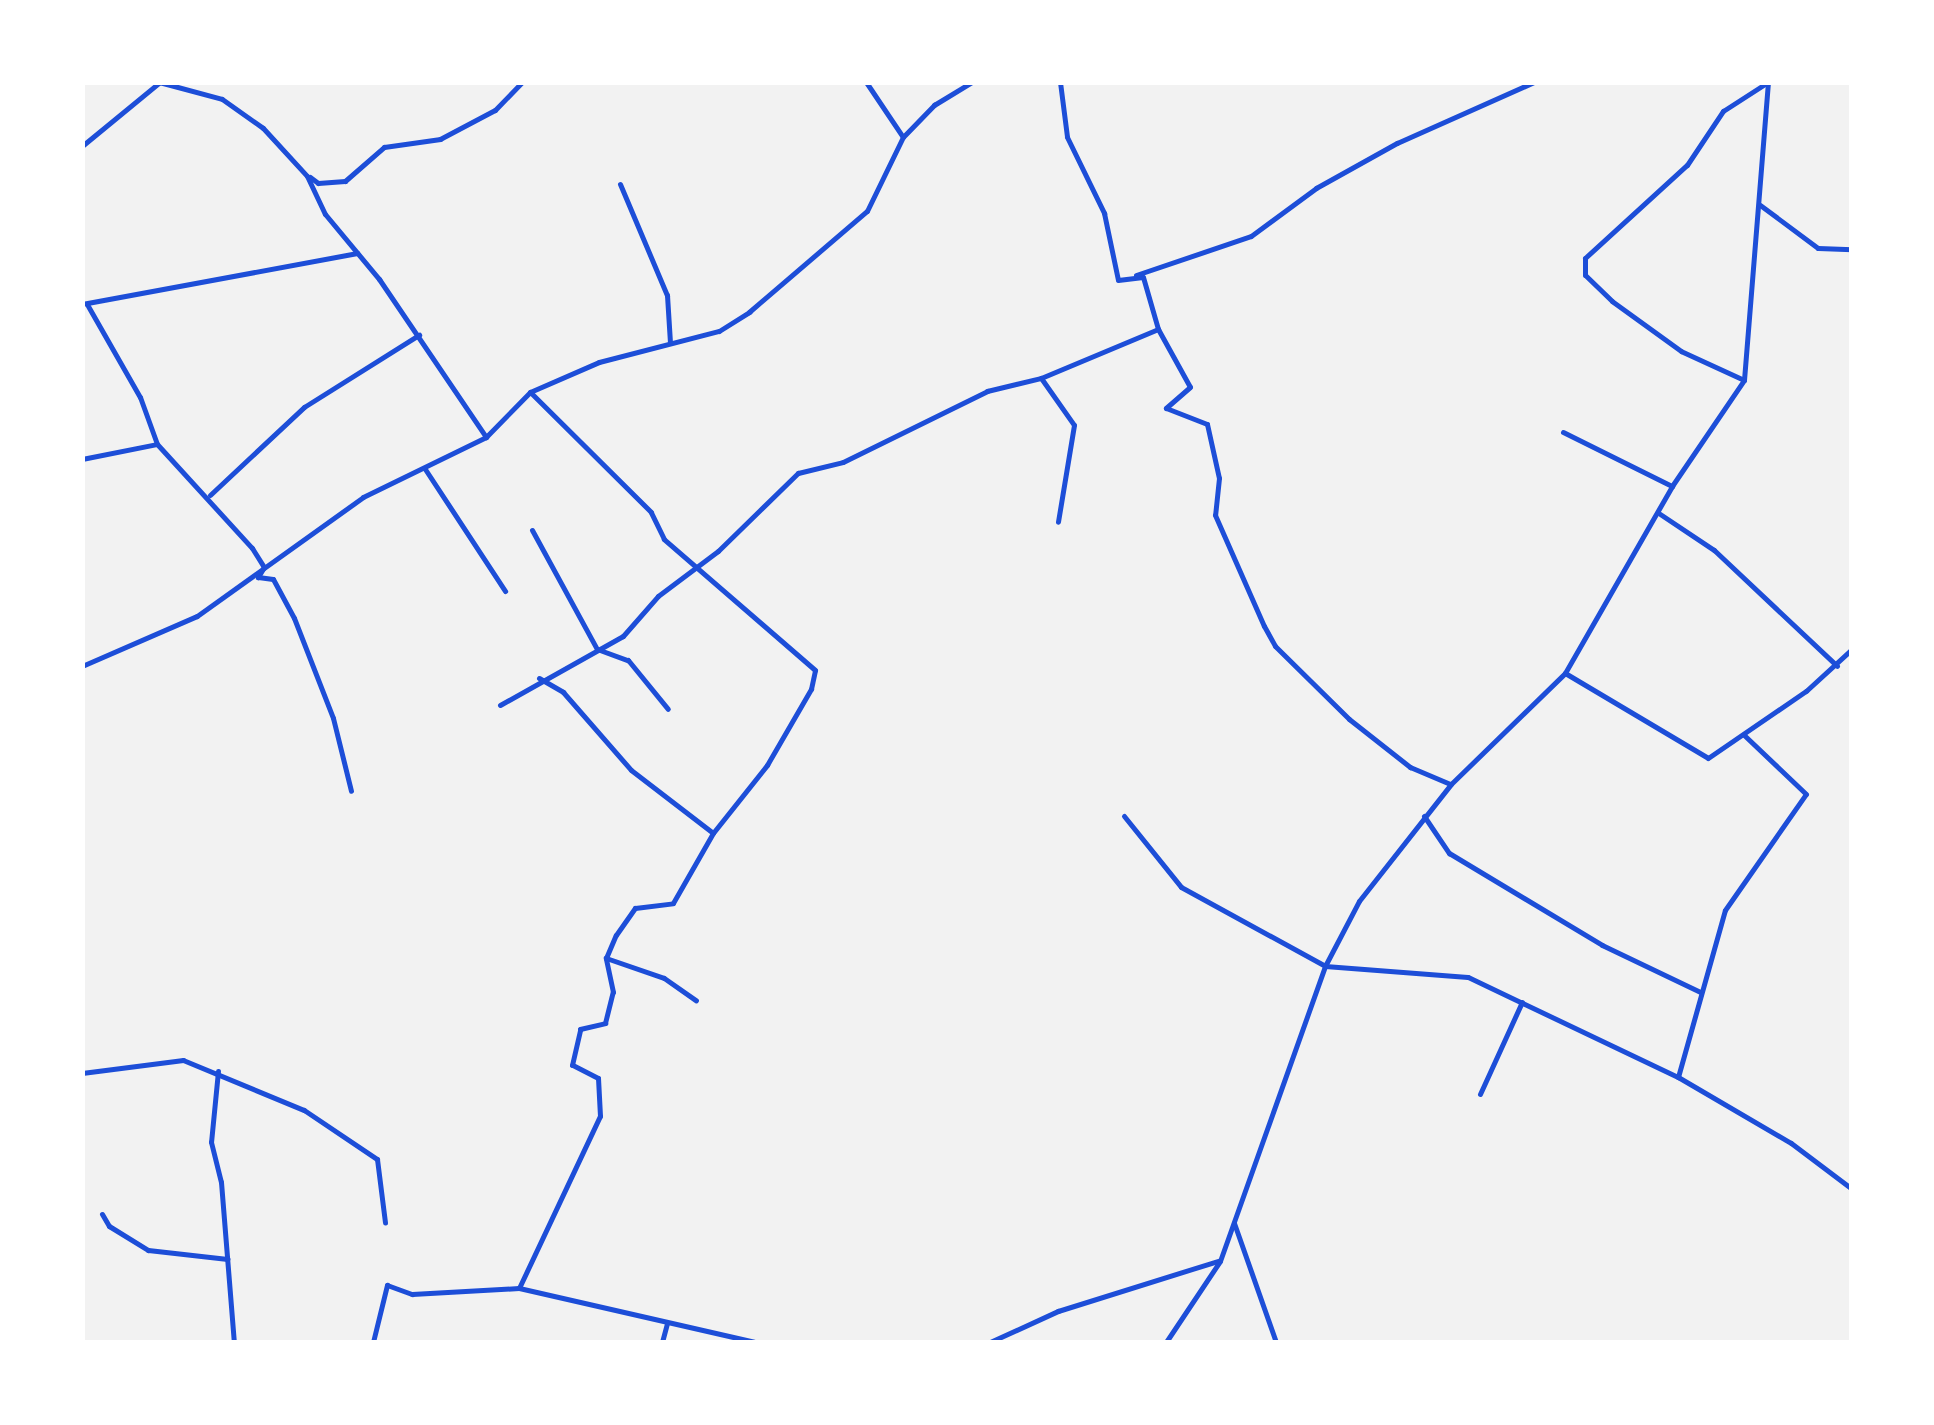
<!DOCTYPE html>
<html>
<head>
<meta charset="utf-8">
<style>
	body { margin:0 }
	#map { position:relative; width:1934px; height:1425px; overflow:hidden; background:#f2f2f2; font-family:"DM Sans",sans-serif }
	div>[style] { position:absolute }
	.minor>* { height:5px; margin:-2.5px; padding:0 2.5px; transform-origin:2.5px; border-radius:2.5px; background:#1d4ed8 }
	span { translate:-50% -50%; white-space:nowrap; text-align:center; line-height:1.15; -webkit-text-stroke:8px #fff; paint-order:stroke }
	.frame { position:absolute; inset:0; border:85px solid #fff; pointer-events:none }
</style>
</head>
<body>
<div id="map">
	<div class="minor">
		<i style="left:159px;top:82px;width:65px;rotate:15.1deg"></i>
		<i style="left:222px;top:99px;width:50px;rotate:35.3deg"></i>
		<i style="left:263px;top:128px;width:65px;rotate:47.5deg"></i>
		<i style="left:307px;top:176px;width:42px;rotate:64.7deg"></i>
		<i style="left:325px;top:214px;width:85px;rotate:50.3deg"></i>
		<i style="left:379px;top:279px;width:191px;rotate:55.9deg"></i>
		<i style="left:866px;top:82px;width:66px;rotate:56.1deg"></i>
		<i style="left:1060px;top:82px;width:55px;rotate:82.7deg"></i>
		<i style="left:1067px;top:137px;width:85px;rotate:64deg"></i>
		<i style="left:1104px;top:213px;width:68px;rotate:78.2deg"></i>
		<i style="left:1118px;top:280px;width:25px;rotate:-7deg"></i>
		<i style="left:1143px;top:277px;width:54px;rotate:73.9deg"></i>
		<i style="left:1158px;top:329px;width:66px;rotate:61.1deg"></i>
		<i style="left:1190px;top:387px;width:32px;rotate:139deg"></i>
		<i style="left:1166px;top:408px;width:44px;rotate:21.3deg"></i>
		<i style="left:1207px;top:424px;width:55px;rotate:77.5deg"></i>
		<i style="left:1219px;top:478px;width:37px;rotate:96deg"></i>
		<i style="left:1215px;top:515px;width:121px;rotate:66.2deg"></i>
		<i style="left:1264px;top:626px;width:23px;rotate:61deg"></i>
		<i style="left:1275px;top:646px;width:104px;rotate:44.6deg"></i>
		<i style="left:1349px;top:719px;width:78px;rotate:38.2deg"></i>
		<i style="left:1410px;top:767px;width:43px;rotate:23deg"></i>
		<i style="left:82px;top:146px;width:101px;rotate:-39.4deg"></i>
		<i style="left:310px;top:177px;width:10px;rotate:37deg"></i>
		<i style="left:318px;top:183px;width:27px;rotate:-4deg"></i>
		<i style="left:345px;top:181px;width:52px;rotate:-41.1deg"></i>
		<i style="left:384px;top:147px;width:57px;rotate:-8.1deg"></i>
		<i style="left:440px;top:139px;width:62px;rotate:-27.8deg"></i>
		<i style="left:495px;top:110px;width:39px;rotate:-46deg"></i>
		<i style="left:620px;top:184px;width:121px;rotate:67.1deg"></i>
		<i style="left:667px;top:295px;width:48px;rotate:86.4deg"></i>
		<i style="left:1760px;top:205px;width:72px;rotate:36.6deg"></i>
		<i style="left:1818px;top:248px;width:34px;rotate:2deg"></i>
		<i style="left:1136px;top:275px;width:121px;rotate:-18.7deg"></i>
		<i style="left:1251px;top:236px;width:81px;rotate:-36.4deg"></i>
		<i style="left:1316px;top:188px;width:93px;rotate:-29.1deg"></i>
		<i style="left:1397px;top:143px;width:150px;rotate:-24deg"></i>
		<i style="left:82px;top:304px;width:280px;rotate:-10.5deg"></i>
		<i style="left:88px;top:306px;width:105px;rotate:60.3deg"></i>
		<i style="left:140px;top:397px;width:50px;rotate:70.1deg"></i>
		<i style="left:157px;top:444px;width:141px;rotate:47.6deg"></i>
		<i style="left:252px;top:548px;width:22px;rotate:58deg"></i>
		<i style="left:264px;top:567px;width:12px;rotate:121deg"></i>
		<i style="left:258px;top:577px;width:15px;rotate:8deg"></i>
		<i style="left:273px;top:579px;width:44px;rotate:61.7deg"></i>
		<i style="left:294px;top:618px;width:107px;rotate:68.7deg"></i>
		<i style="left:333px;top:718px;width:75px;rotate:76.1deg"></i>
		<i style="left:1041px;top:378px;width:57px;rotate:54.9deg"></i>
		<i style="left:1074px;top:425px;width:98px;rotate:99.4deg"></i>
		<i style="left:1744px;top:380px;width:69px;rotate:-155.3deg"></i>
		<i style="left:1681px;top:351px;width:85px;rotate:-144.1deg"></i>
		<i style="left:1612px;top:301px;width:37px;rotate:-136deg"></i>
		<i style="left:1585px;top:275px;width:17px;rotate:-90deg"></i>
		<i style="left:1585px;top:258px;width:138px;rotate:-42.4deg"></i>
		<i style="left:1687px;top:165px;width:65px;rotate:-56.3deg"></i>
		<i style="left:1723px;top:111px;width:54px;rotate:-32.8deg"></i>
		<i style="left:1563px;top:432px;width:122px;rotate:26.4deg"></i>
		<i style="left:82px;top:459px;width:76px;rotate:-11.3deg"></i>
		<i style="left:425px;top:469px;width:146px;rotate:56.7deg"></i>
		<i style="left:210px;top:495px;width:129px;rotate:-43.1deg"></i>
		<i style="left:304px;top:407px;width:136px;rotate:-32.1deg"></i>
		<i style="left:1660px;top:514px;width:65px;rotate:33.7deg"></i>
		<i style="left:1714px;top:550px;width:169px;rotate:43.3deg"></i>
		<i style="left:532px;top:530px;width:136px;rotate:61.4deg"></i>
		<i style="left:597px;top:649px;width:33px;rotate:20deg"></i>
		<i style="left:628px;top:660px;width:63px;rotate:50.8deg"></i>
		<i style="left:82px;top:666px;width:125px;rotate:-23.5deg"></i>
		<i style="left:197px;top:616px;width:204px;rotate:-35.6deg"></i>
		<i style="left:363px;top:497px;width:137px;rotate:-26deg"></i>
		<i style="left:486px;top:437px;width:63px;rotate:-45.6deg"></i>
		<i style="left:530px;top:392px;width:75px;rotate:-23.5deg"></i>
		<i style="left:599px;top:362px;width:124px;rotate:-14.5deg"></i>
		<i style="left:719px;top:331px;width:36px;rotate:-32deg"></i>
		<i style="left:749px;top:312px;width:155px;rotate:-40.6deg"></i>
		<i style="left:867px;top:211px;width:82px;rotate:-64.1deg"></i>
		<i style="left:903px;top:137px;width:45px;rotate:-45.9deg"></i>
		<i style="left:934px;top:105px;width:44px;rotate:-31.2deg"></i>
		<i style="left:1565px;top:673px;width:166px;rotate:30.7deg"></i>
		<i style="left:1708px;top:758px;width:119px;rotate:-34.4deg"></i>
		<i style="left:1806px;top:691px;width:62px;rotate:-42.4deg"></i>
		<i style="left:539px;top:678px;width:28px;rotate:30deg"></i>
		<i style="left:563px;top:692px;width:103px;rotate:48.9deg"></i>
		<i style="left:631px;top:770px;width:103px;rotate:37.5deg"></i>
		<i style="left:500px;top:705px;width:141px;rotate:-29.3deg"></i>
		<i style="left:623px;top:636px;width:53px;rotate:-48.8deg"></i>
		<i style="left:658px;top:596px;width:75px;rotate:-36.9deg"></i>
		<i style="left:718px;top:551px;width:112px;rotate:-44.3deg"></i>
		<i style="left:798px;top:473px;width:46px;rotate:-13.7deg"></i>
		<i style="left:843px;top:462px;width:161px;rotate:-26.2deg"></i>
		<i style="left:987px;top:391px;width:56px;rotate:-13.5deg"></i>
		<i style="left:1041px;top:378px;width:127px;rotate:-22.7deg"></i>
		<i style="left:1124px;top:816px;width:91px;rotate:51.2deg"></i>
		<i style="left:1181px;top:887px;width:164px;rotate:28.7deg"></i>
		<i style="left:1325px;top:966px;width:143px;rotate:4.4deg"></i>
		<i style="left:1468px;top:977px;width:233px;rotate:25.5deg"></i>
		<i style="left:1678px;top:1077px;width:131px;rotate:30.3deg"></i>
		<i style="left:1791px;top:1143px;width:76px;rotate:37deg"></i>
		<i style="left:1424px;top:816px;width:45px;rotate:56deg"></i>
		<i style="left:1449px;top:853px;width:179px;rotate:31deg"></i>
		<i style="left:1602px;top:945px;width:109px;rotate:25.6deg"></i>
		<i style="left:606px;top:958px;width:61px;rotate:19deg"></i>
		<i style="left:664px;top:978px;width:39px;rotate:35deg"></i>
		<i style="left:218px;top:1071px;width:71px;rotate:95.6deg"></i>
		<i style="left:211px;top:1142px;width:41px;rotate:76deg"></i>
		<i style="left:221px;top:1182px;width:161px;rotate:85.4deg"></i>
		<i style="left:82px;top:1073px;width:102px;rotate:-7.3deg"></i>
		<i style="left:183px;top:1060px;width:131px;rotate:22.5deg"></i>
		<i style="left:304px;top:1110px;width:88px;rotate:33.9deg"></i>
		<i style="left:377px;top:1159px;width:64px;rotate:82.8deg"></i>
		<i style="left:1678px;top:1077px;width:173px;rotate:-74.3deg"></i>
		<i style="left:1725px;top:910px;width:141px;rotate:-55.1deg"></i>
		<i style="left:1806px;top:794px;width:86px;rotate:-136.4deg"></i>
		<i style="left:1480px;top:1094px;width:101px;rotate:-65.5deg"></i>
		<i style="left:102px;top:1214px;width:14px;rotate:60deg"></i>
		<i style="left:109px;top:1226px;width:46px;rotate:31.6deg"></i>
		<i style="left:148px;top:1250px;width:80px;rotate:6.5deg"></i>
		<i style="left:1234px;top:1223px;width:126px;rotate:70.6deg"></i>
		<i style="left:519px;top:1288px;width:190px;rotate:-64.8deg"></i>
		<i style="left:600px;top:1116px;width:38px;rotate:-93deg"></i>
		<i style="left:598px;top:1078px;width:29px;rotate:-153deg"></i>
		<i style="left:572px;top:1065px;width:37px;rotate:-77deg"></i>
		<i style="left:580px;top:1029px;width:26px;rotate:-13deg"></i>
		<i style="left:605px;top:1023px;width:32px;rotate:-76deg"></i>
		<i style="left:613px;top:992px;width:35px;rotate:-102deg"></i>
		<i style="left:606px;top:958px;width:25px;rotate:-67deg"></i>
		<i style="left:616px;top:935px;width:33px;rotate:-55deg"></i>
		<i style="left:635px;top:908px;width:38px;rotate:-7deg"></i>
		<i style="left:673px;top:903px;width:81px;rotate:-60.3deg"></i>
		<i style="left:713px;top:833px;width:87px;rotate:-51.5deg"></i>
		<i style="left:767px;top:765px;width:88px;rotate:-59.9deg"></i>
		<i style="left:811px;top:689px;width:19px;rotate:-78deg"></i>
		<i style="left:815px;top:670px;width:200px;rotate:-139.1deg"></i>
		<i style="left:664px;top:539px;width:30px;rotate:-116deg"></i>
		<i style="left:651px;top:512px;width:170px;rotate:-135.2deg"></i>
		<i style="left:373px;top:1342px;width:59px;rotate:-76.2deg"></i>
		<i style="left:387px;top:1285px;width:27px;rotate:20deg"></i>
		<i style="left:412px;top:1294px;width:107px;rotate:-3.2deg"></i>
		<i style="left:519px;top:1288px;width:241px;rotate:12.9deg"></i>
		<i style="left:662px;top:1342px;width:20px;rotate:-75deg"></i>
		<i style="left:990px;top:1342px;width:75px;rotate:-24.5deg"></i>
		<i style="left:1058px;top:1311px;width:168px;rotate:-17.4deg"></i>
		<i style="left:1166px;top:1342px;width:97px;rotate:-56.3deg"></i>
		<i style="left:1220px;top:1261px;width:313px;rotate:-70.4deg"></i>
		<i style="left:1325px;top:966px;width:73px;rotate:-62.4deg"></i>
		<i style="left:1359px;top:901px;width:149px;rotate:-51.8deg"></i>
		<i style="left:1451px;top:784px;width:159px;rotate:-44.2deg"></i>
		<i style="left:1565px;top:673px;width:215px;rotate:-60.2deg"></i>
		<i style="left:1672px;top:486px;width:128px;rotate:-55.8deg"></i>
		<i style="left:1744px;top:380px;width:299px;rotate:-85.4deg"></i>
	</div>
	<div class="frame"></div>
</div>
</body>
</html>
